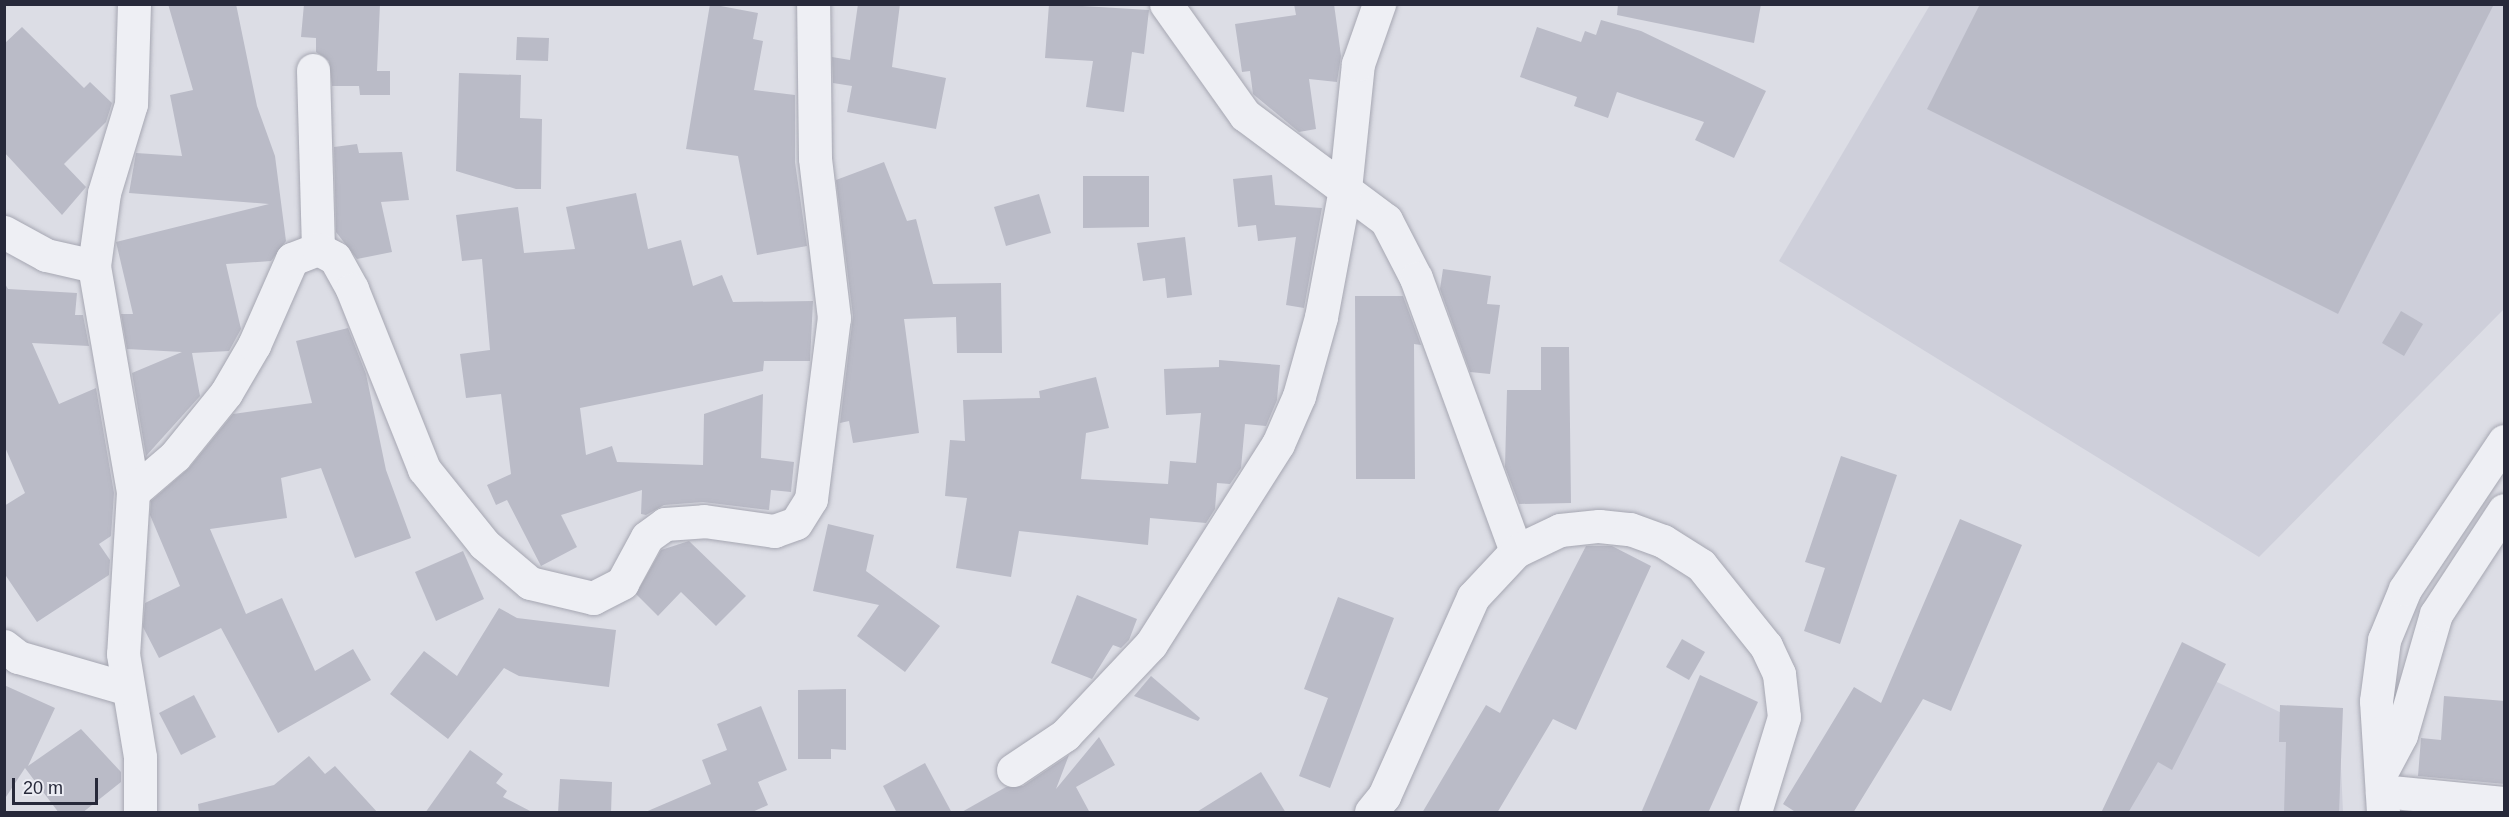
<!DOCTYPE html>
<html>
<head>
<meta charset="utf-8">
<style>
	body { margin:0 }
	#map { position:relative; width:2509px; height:817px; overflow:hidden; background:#dcdde5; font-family:Arial,sans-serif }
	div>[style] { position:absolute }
	.built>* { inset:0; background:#cecfda }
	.building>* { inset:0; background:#babbc7 }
	.roads { filter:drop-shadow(0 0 2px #a6a7b2) drop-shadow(0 0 2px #a6a7b2) }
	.minor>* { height:33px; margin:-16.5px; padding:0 16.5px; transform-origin:16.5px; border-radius:16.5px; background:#eeeff4 }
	span { translate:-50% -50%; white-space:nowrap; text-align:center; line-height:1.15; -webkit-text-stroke:4.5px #ebecf3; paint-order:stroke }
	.frame { position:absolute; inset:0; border:6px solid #27293a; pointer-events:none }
	.scale { position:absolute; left:12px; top:778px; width:86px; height:27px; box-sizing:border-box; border:3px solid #27293a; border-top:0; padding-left:8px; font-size:18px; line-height:21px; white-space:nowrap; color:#27293a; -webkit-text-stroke:4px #ebecf3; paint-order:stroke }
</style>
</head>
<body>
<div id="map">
	<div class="built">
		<i style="clip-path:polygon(1930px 5px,2504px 5px,2504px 309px,2259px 557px,1779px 261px)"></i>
		<i style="clip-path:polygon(2194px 671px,2294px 719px,2339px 724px,2343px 812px,2105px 812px)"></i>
	</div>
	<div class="building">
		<i style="clip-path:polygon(168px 4px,236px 4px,257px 106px,275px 156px,286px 241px,271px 261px,226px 264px,241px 329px,229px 351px,192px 353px,200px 396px,146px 456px,132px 373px,182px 352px,127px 349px,121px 314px,133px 314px,116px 242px,269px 204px,129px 193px,136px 153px,182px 156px,170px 95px,193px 90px)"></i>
		<i style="clip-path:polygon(304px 4px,380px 4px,377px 71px,390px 71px,390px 95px,360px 95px,359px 86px,332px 86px,329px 61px,316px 52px,316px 38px,301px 37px)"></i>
		<i style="clip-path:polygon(710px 4px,758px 13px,753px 39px,763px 41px,754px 90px,795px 95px,795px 162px,807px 246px,757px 255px,738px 156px,686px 149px)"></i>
		<i style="clip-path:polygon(858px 4px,900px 4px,892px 67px,946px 78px,936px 129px,847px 112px,852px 86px,833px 83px,832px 57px,850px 60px)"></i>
		<i style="clip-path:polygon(1049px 4px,1149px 10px,1144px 54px,1132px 52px,1124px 112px,1086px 107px,1093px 61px,1045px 58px)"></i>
		<i style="clip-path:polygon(1294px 4px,1334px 4px,1341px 56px,1337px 82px,1309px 79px,1316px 129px,1299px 132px,1253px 94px,1250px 71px,1242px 72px,1235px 24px,1296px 15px)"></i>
		<i style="clip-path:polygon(1618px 4px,1761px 4px,1754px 43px,1617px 15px)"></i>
		<i style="clip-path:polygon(1980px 4px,2494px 4px,2338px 314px,1927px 109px)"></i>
		<i style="clip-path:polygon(1601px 20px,1641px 31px,1766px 91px,1734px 158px,1695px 140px,1704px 122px,1617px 92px,1608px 118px,1574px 106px,1577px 97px,1520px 77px,1537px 27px,1581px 42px,1585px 31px,1596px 35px)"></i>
		<i style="clip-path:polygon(22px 27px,84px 88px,90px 82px,112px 103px,106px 122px,64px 164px,86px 187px,62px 215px,4px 152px,4px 44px)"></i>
		<i style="clip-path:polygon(517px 37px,549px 38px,548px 61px,516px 60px)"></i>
		<i style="clip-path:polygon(459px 73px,521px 75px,520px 118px,542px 119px,541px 189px,516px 189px,456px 171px)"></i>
		<i style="clip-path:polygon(357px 144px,359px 153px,402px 152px,409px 200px,381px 202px,392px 252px,357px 259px,336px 232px,334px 147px)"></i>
		<i style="clip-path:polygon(884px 162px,907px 221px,916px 219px,933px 284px,1001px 283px,1002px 353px,957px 353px,956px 317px,904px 319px,919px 433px,853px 443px,849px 421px,840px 423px,853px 316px,836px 180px)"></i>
		<i style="clip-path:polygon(1272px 175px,1275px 205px,1322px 208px,1304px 308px,1286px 305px,1296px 237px,1258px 241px,1256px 225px,1238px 227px,1233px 179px)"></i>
		<i style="clip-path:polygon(1083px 176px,1149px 176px,1149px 227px,1083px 228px)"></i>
		<i style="clip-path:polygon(636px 193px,648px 249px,681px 240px,693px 286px,722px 275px,733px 302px,813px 301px,810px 361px,764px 361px,763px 371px,580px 408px,586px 455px,612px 446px,617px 462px,703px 465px,704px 414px,763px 394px,761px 458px,794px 462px,791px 492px,771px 490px,769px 510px,703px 502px,664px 505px,646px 515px,641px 514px,642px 490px,561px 515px,577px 547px,541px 566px,507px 500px,496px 505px,487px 485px,511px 474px,501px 394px,466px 398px,460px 354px,490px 350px,482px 259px,462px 261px,456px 215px,518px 207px,524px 253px,575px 249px,566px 207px)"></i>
		<i style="clip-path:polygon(1039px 194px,1051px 233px,1006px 246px,994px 207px)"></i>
		<i style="clip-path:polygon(1185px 237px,1192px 295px,1167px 298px,1165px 278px,1143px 281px,1137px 243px)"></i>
		<i style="clip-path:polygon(1443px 269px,1491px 276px,1487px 304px,1500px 305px,1490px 374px,1470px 372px,1440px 289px)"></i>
		<i style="clip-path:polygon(4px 282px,8px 289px,77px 293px,75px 315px,83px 315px,89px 346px,32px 343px,59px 404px,96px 388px,114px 493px,111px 536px,99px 544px,110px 560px,109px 575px,37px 622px,4px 573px,4px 506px,25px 493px,4px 445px)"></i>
		<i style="clip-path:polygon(1355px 296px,1403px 296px,1421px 345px,1414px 344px,1415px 479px,1356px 479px)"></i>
		<i style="clip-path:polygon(2401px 311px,2423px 324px,2404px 356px,2382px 343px)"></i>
		<i style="clip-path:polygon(348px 328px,366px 374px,386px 470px,411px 538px,355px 558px,321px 468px,281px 478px,287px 518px,210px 529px,246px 614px,282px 598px,315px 671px,353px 649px,371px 680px,278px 733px,221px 628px,159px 658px,143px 627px,145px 603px,180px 586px,150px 515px,151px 501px,189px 468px,233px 414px,312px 403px,296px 341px)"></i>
		<i style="clip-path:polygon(1541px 347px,1569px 347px,1571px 503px,1519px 504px,1505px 467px,1507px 390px,1541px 390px)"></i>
		<i style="clip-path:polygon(1219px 360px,1280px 365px,1277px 400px,1266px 426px,1245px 424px,1241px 468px,1230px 484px,1217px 483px,1215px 509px,1206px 523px,1150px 518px,1148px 545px,1019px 531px,1011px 577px,956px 568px,967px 498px,945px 496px,950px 440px,965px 441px,963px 400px,1040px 398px,1039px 391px,1096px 377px,1109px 428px,1086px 433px,1081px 479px,1168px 484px,1170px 461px,1196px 463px,1201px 413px,1166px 415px,1164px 369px,1219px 367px)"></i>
		<i style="clip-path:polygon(1841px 456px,1897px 475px,1840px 644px,1804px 631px,1825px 568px,1805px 562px)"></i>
		<i style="clip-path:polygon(1960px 519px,2022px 545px,1951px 711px,1923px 699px,1853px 813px,1797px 813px,1783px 804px,1854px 687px,1881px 703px)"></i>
		<i style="clip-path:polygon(828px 524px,874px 535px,866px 571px,940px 626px,905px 672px,857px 636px,879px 605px,813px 591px)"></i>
		<i style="clip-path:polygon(689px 541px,746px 596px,716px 626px,681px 592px,658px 616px,636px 594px,661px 550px)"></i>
		<i style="clip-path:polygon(1586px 546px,1612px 546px,1651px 566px,1576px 730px,1553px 719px,1497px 813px,1422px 813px,1486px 705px,1500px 713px)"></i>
		<i style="clip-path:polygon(463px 551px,484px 599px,436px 621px,415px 572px)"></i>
		<i style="clip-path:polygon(1077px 595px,1137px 619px,1129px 640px,1121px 648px,1113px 645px,1092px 679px,1051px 663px)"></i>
		<i style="clip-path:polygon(1338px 597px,1394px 618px,1330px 788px,1299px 776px,1328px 698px,1304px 689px)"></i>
		<i style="clip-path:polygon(499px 608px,517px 618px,616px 630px,609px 687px,519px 676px,504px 668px,448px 739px,390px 694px,424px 651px,457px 676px)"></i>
		<i style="clip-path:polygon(1682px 639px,1705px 652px,1689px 680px,1666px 667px)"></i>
		<i style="clip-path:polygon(2182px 642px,2226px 664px,2172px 770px,2158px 762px,2128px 813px,2101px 813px)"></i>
		<i style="clip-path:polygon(1700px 675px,1758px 702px,1708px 813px,1641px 813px)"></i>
		<i style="clip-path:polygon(1151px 676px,1200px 718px,1198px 721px,1134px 696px)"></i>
		<i style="clip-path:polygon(4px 685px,55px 708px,28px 766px,81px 729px,121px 772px,121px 782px,82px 813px,59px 813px,25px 768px,4px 800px)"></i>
		<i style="clip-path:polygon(846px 689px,846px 750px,831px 749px,831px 759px,798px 759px,798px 690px)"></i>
		<i style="clip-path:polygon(194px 695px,216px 737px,181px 755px,159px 713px)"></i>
		<i style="clip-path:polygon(2444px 696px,2505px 701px,2505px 784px,2418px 776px,2421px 738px,2441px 740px)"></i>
		<i style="clip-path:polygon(2280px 705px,2343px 708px,2339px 813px,2284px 813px,2286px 742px,2279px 742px)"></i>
		<i style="clip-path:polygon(761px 706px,787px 770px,758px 782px,768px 805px,750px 813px,643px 813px,711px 784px,702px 760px,727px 750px,717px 724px)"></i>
		<i style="clip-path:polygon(1099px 737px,1115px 765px,1076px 787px,1090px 813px,960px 813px,1006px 787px,1023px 786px,1069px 755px,1056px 789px)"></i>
		<i style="clip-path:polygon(470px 750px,503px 774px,496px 783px,507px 791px,503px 797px,534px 813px,425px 813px)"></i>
		<i style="clip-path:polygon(309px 756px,325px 774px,335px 766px,378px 813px,199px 813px,198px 804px,274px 785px)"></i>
		<i style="clip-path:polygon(925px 763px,952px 813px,897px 813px,883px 786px)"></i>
		<i style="clip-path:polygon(1261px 772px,1286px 813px,1195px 813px)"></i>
		<i style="clip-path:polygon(560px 779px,612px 782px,611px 813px,558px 813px)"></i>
	</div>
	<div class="roads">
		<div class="minor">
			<i style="left:134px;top:4px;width:100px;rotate:91.7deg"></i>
			<i style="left:131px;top:104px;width:93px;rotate:106.9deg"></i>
			<i style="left:104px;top:193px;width:74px;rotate:97.8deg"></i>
			<i style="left:94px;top:266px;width:229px;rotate:80.2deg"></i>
			<i style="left:133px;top:492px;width:162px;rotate:93.5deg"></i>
			<i style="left:123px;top:654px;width:104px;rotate:80.6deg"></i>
			<i style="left:140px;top:757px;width:55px;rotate:90deg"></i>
			<i style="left:1166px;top:4px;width:136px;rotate:54.6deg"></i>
			<i style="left:1245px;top:115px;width:176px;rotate:36.7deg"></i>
			<i style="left:1386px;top:220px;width:65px;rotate:62.7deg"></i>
			<i style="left:1416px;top:278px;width:291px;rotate:69.9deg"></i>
			<i style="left:313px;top:70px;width:179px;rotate:88.4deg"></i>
			<i style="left:4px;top:232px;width:48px;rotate:28.7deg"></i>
			<i style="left:46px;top:255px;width:49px;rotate:12.9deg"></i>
			<i style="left:133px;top:492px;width:55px;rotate:-40.6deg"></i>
			<i style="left:175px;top:456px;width:81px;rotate:-51deg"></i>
			<i style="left:226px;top:393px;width:56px;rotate:-59.7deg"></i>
			<i style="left:254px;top:345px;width:94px;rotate:-66.2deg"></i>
			<i style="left:292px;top:259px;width:28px;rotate:-21deg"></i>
			<i style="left:318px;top:249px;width:19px;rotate:28deg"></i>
			<i style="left:335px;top:258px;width:35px;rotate:61deg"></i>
			<i style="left:352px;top:289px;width:194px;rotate:68.2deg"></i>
			<i style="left:424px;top:469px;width:96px;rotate:51.3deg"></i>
			<i style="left:484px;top:544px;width:60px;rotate:40.3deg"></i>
			<i style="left:530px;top:583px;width:65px;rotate:13.4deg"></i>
			<i style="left:593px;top:598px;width:33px;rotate:-27deg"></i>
			<i style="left:622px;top:583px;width:52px;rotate:-61.5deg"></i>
			<i style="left:647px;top:537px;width:22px;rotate:-36deg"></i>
			<i style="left:665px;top:524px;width:39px;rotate:-4deg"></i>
			<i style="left:704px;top:521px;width:71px;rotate:8.1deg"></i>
			<i style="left:774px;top:531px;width:23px;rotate:-20deg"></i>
			<i style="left:796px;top:523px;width:28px;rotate:-58deg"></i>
			<i style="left:811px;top:499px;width:182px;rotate:-82.8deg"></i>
			<i style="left:834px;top:318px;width:161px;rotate:-96.8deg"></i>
			<i style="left:815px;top:158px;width:154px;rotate:-90.7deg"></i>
			<i style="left:4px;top:646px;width:18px;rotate:38deg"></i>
			<i style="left:18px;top:657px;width:111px;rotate:16.2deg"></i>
			<i style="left:2384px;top:767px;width:36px;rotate:-62deg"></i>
			<i style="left:2401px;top:735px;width:126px;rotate:-73.9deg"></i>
			<i style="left:2436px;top:614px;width:124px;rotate:-56.8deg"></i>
			<i style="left:1013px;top:770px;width:63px;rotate:-33.9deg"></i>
			<i style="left:1065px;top:735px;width:125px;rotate:-46.6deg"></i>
			<i style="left:1151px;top:644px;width:237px;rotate:-57.6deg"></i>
			<i style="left:1278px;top:444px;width:52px;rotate:-66.4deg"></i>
			<i style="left:1299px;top:396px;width:82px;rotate:-74.4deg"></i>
			<i style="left:1321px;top:317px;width:130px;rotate:-79.4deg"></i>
			<i style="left:1345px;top:189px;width:126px;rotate:-84.1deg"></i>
			<i style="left:1358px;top:64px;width:64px;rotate:-70.7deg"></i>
			<i style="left:2382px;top:791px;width:123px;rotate:5.6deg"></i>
			<i style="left:1371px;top:812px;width:21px;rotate:-51deg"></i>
			<i style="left:1384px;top:796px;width:218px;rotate:-65.9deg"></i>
			<i style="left:1473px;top:597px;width:63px;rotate:-46.9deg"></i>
			<i style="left:1516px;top:551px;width:49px;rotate:-25.5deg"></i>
			<i style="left:1560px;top:530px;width:39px;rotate:-6deg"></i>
			<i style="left:1599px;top:526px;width:31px;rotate:6deg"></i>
			<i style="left:1630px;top:529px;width:35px;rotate:20deg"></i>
			<i style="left:1663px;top:541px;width:45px;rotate:32.3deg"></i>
			<i style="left:1701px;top:565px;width:104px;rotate:51.3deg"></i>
			<i style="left:1766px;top:646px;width:31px;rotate:65deg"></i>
			<i style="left:1779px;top:674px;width:43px;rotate:83.4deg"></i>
			<i style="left:1784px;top:717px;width:99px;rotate:107deg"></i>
			<i style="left:2383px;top:812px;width:111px;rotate:-93.6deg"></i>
			<i style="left:2376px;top:701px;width:62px;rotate:-82.5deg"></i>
			<i style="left:2384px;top:640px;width:55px;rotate:-67.6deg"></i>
			<i style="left:2405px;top:589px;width:178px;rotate:-56.2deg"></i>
		</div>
	</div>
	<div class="frame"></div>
	<div class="scale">20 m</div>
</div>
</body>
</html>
